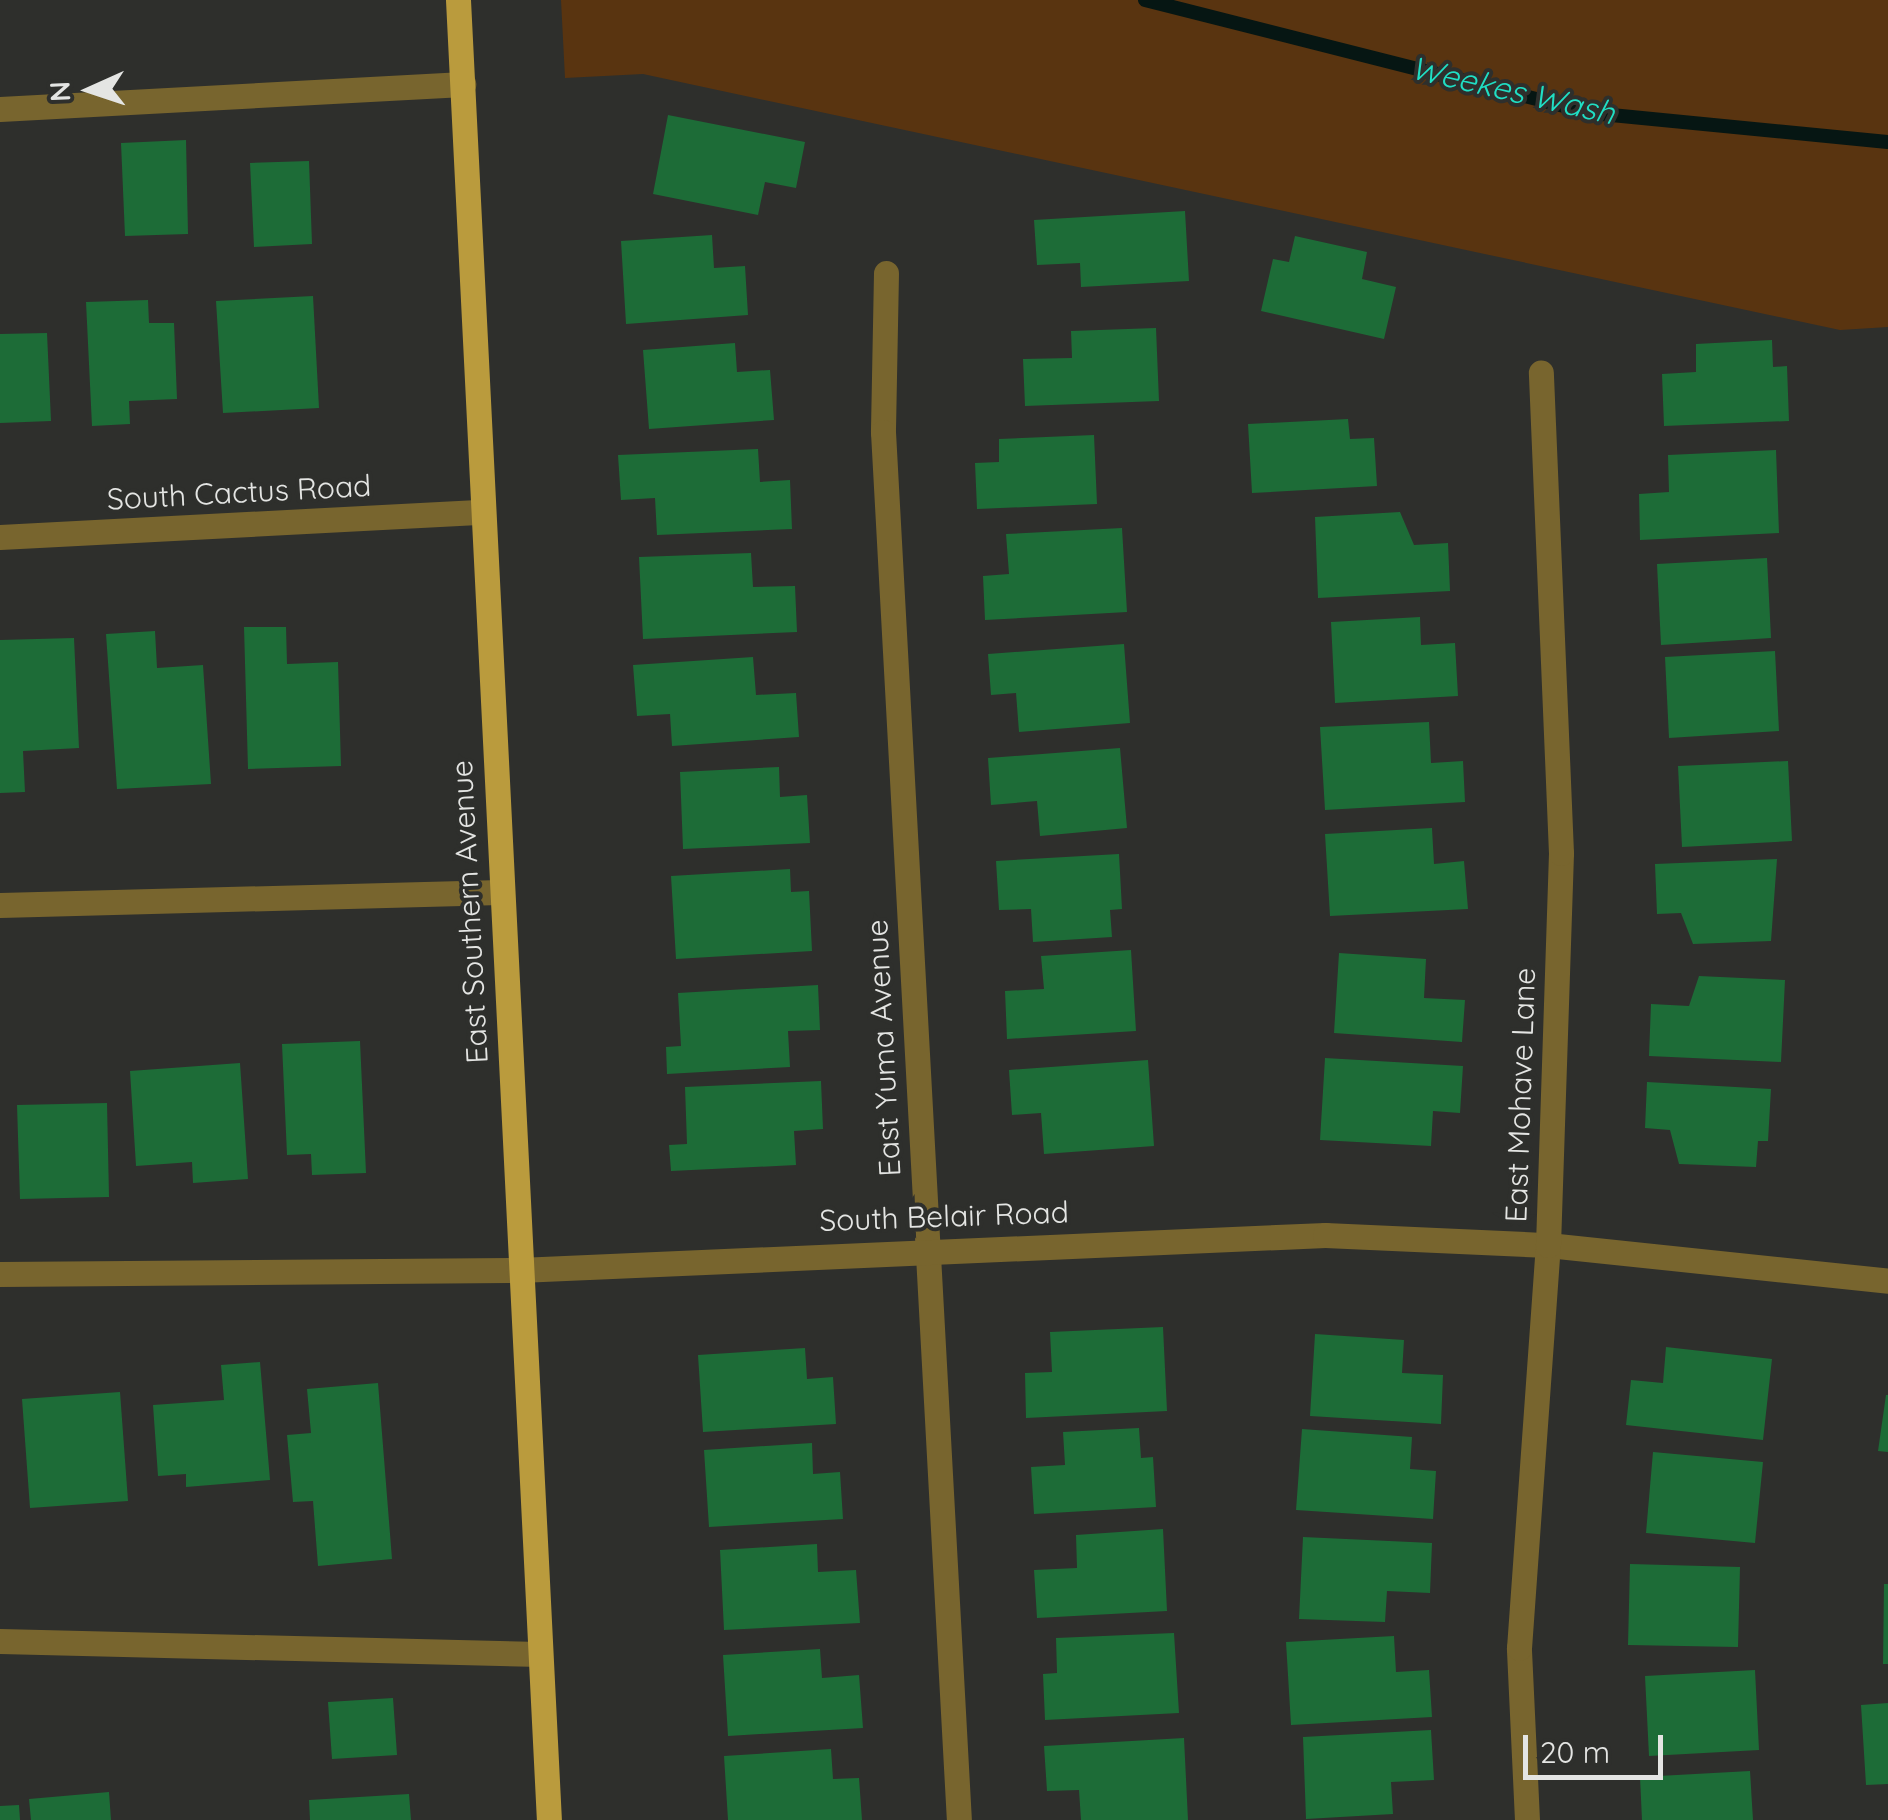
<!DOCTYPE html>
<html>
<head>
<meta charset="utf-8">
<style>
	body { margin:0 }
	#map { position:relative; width:1888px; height:1820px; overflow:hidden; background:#2e2f2c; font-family:Quicksand,sans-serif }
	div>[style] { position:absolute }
	.green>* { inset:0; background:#593410 }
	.stream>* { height:14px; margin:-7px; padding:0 7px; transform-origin:7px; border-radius:7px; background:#061613 }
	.building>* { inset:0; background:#1d6c37 }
	.minor>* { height:25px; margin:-12.5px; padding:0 12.5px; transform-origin:12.5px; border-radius:12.5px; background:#78652e }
	.major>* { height:25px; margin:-12.5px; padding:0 12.5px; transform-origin:12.5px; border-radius:12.5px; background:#ba9b3d }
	span { translate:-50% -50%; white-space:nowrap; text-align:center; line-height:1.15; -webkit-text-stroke:8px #2e2f2c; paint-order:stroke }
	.street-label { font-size:30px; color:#e4e5e3 }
	.water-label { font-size:32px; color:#20dec4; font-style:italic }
	.north { position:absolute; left:40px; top:40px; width:100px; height:100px; -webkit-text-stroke:8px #2e2f2c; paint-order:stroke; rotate:267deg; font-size:28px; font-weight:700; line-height:40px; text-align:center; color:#e4e5e3 }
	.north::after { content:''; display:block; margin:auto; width:35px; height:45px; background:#e4e5e3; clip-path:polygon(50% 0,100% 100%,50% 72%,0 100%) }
	.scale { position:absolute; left:1523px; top:1735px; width:140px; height:45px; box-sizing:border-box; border:5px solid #e4e5e3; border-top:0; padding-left:12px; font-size:30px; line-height:35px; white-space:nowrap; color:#e4e5e3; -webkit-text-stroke:8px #2e2f2c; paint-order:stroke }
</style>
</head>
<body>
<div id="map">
	<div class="green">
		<i style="clip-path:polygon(561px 0,1888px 0,1888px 327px,1840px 330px,643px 74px,565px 78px)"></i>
	</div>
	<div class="stream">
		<i style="left:1145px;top:0;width:460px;rotate:14.2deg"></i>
		<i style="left:1591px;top:113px;width:298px;rotate:5.6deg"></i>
	</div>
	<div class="building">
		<i style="clip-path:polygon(668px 115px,805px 142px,796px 188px,765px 182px,758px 215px,653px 194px)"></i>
		<i style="clip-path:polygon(186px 140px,188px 234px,125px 236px,121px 143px)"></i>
		<i style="clip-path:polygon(309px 161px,312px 244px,254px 247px,250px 163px)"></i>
		<i style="clip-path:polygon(1185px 211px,1189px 281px,1081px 287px,1080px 263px,1037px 265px,1034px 220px)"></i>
		<i style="clip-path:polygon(712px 235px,714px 268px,745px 266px,748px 315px,626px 324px,621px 241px)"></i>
		<i style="clip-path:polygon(1295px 236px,1367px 252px,1362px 279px,1396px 287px,1384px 339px,1261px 311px,1273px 259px,1289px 262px)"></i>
		<i style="clip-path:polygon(313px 296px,319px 408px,223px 413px,216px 301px)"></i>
		<i style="clip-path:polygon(148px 300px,149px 323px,174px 323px,177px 399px,129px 401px,130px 424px,92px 426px,86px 302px)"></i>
		<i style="clip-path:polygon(1156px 328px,1159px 401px,1025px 406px,1023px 359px,1072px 358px,1071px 331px)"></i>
		<i style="clip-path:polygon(47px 333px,51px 421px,0 423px,0 334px)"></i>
		<i style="clip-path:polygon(1772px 340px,1773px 367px,1787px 366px,1789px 421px,1664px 426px,1662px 374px,1696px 372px,1696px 344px)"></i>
		<i style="clip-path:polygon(735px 343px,737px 372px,770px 370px,774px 420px,649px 429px,643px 350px)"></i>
		<i style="clip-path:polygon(1348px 419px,1350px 439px,1374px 438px,1377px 486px,1252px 493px,1248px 424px)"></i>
		<i style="clip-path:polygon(1094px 435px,1097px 504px,977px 509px,975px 463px,999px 462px,999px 439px)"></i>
		<i style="clip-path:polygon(758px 449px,760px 482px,790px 480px,792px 529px,657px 535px,655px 498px,621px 500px,618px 455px)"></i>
		<i style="clip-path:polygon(1776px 450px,1779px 533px,1640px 540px,1639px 494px,1669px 492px,1668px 455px)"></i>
		<i style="clip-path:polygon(1400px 512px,1414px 545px,1448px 543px,1450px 591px,1318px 598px,1315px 517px)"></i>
		<i style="clip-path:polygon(1122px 528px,1127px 612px,985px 620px,983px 576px,1009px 574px,1006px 534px)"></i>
		<i style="clip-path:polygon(751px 553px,753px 587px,795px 586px,797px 632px,643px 639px,639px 557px)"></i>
		<i style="clip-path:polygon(1767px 558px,1771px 638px,1661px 645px,1657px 564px)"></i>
		<i style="clip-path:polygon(1420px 617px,1421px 645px,1455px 643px,1458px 696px,1335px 703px,1331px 622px)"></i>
		<i style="clip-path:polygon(244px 627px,286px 627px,287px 664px,338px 662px,341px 766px,248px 769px)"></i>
		<i style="clip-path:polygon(155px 631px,157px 668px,203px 665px,211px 784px,117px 789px,106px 634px)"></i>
		<i style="clip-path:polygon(74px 638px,79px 748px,23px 751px,25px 792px,0 793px,0 640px)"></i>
		<i style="clip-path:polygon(1124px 644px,1130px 723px,1019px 732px,1016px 693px,991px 695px,988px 654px)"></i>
		<i style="clip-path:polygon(1775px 651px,1779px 731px,1669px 738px,1665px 657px)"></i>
		<i style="clip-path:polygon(753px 657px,756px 695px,796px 693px,799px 737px,672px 746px,670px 714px,637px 716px,633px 665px)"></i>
		<i style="clip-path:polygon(1429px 722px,1431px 763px,1463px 761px,1465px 802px,1325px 810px,1320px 727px)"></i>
		<i style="clip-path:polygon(1120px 748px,1127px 828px,1040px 836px,1037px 801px,991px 805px,988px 758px)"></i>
		<i style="clip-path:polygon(1788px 761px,1792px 841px,1682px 847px,1678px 766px)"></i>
		<i style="clip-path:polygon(779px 767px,780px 797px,807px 795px,810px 843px,683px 849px,680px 772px)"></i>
		<i style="clip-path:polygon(1432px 828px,1434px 864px,1464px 861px,1468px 909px,1330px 916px,1325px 834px)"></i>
		<i style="clip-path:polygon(1119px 854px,1122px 909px,1110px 910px,1112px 937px,1033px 942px,1031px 909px,999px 910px,996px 861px)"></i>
		<i style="clip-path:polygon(1777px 859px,1771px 941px,1693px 944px,1681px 913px,1657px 914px,1655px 864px)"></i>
		<i style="clip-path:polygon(790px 869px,791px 892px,809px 891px,812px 951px,676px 959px,671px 876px)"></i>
		<i style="clip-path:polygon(1131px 950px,1136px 1031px,1007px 1039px,1005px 991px,1044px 989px,1041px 956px)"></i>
		<i style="clip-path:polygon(1339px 953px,1426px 959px,1424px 998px,1465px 1000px,1462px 1042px,1334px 1033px)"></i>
		<i style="clip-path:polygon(1699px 976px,1785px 980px,1781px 1062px,1649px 1056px,1651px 1004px,1689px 1006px)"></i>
		<i style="clip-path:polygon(818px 985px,820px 1030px,788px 1031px,790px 1067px,667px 1074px,666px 1047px,681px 1046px,678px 993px)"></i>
		<i style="clip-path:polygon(360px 1041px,366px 1173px,312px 1175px,311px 1154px,287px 1155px,282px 1044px)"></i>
		<i style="clip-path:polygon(1325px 1058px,1463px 1066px,1460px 1113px,1433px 1111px,1431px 1146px,1320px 1140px)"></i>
		<i style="clip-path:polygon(1148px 1060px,1154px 1146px,1044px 1154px,1041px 1113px,1012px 1115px,1009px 1070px)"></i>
		<i style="clip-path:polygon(240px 1063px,248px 1179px,193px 1183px,192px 1162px,136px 1166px,130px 1071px)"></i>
		<i style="clip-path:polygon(821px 1081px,823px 1129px,794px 1131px,796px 1165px,671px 1171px,669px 1145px,687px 1144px,685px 1087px)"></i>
		<i style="clip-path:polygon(1647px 1082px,1771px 1089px,1768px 1141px,1758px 1141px,1756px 1167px,1679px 1164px,1670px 1130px,1645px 1128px)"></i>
		<i style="clip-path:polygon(107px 1103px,109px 1197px,20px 1199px,17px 1105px)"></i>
		<i style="clip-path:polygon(1163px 1327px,1167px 1411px,1026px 1418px,1025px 1373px,1052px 1372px,1050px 1332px)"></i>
		<i style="clip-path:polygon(1315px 1334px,1404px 1340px,1402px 1373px,1443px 1375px,1441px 1424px,1310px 1416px)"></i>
		<i style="clip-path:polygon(1666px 1347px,1772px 1359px,1763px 1440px,1626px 1425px,1631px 1380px,1663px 1383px)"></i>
		<i style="clip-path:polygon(805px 1348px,807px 1379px,833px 1377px,836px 1424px,703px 1432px,698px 1355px)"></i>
		<i style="clip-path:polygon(260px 1362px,270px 1480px,186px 1487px,186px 1474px,158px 1476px,153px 1405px,224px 1400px,221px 1365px)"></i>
		<i style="clip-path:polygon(378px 1383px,392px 1559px,318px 1566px,313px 1501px,293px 1502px,287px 1435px,311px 1433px,307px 1389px)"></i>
		<i style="clip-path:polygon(120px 1392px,128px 1501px,30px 1508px,22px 1399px)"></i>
		<i style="clip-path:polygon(1886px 1395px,1888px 1395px,1888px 1452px,1878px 1451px)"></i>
		<i style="clip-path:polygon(1139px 1428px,1141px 1458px,1153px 1457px,1156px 1507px,1034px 1514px,1031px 1467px,1065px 1465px,1063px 1432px)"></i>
		<i style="clip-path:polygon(1302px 1429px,1412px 1437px,1410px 1469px,1436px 1471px,1433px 1519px,1296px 1510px)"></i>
		<i style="clip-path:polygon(812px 1443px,813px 1474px,840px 1472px,843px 1519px,709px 1527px,704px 1450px)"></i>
		<i style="clip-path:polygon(1653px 1452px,1763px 1462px,1755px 1543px,1646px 1533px)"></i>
		<i style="clip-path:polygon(1163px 1529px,1167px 1611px,1037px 1618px,1034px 1570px,1077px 1568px,1076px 1535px)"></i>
		<i style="clip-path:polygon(1303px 1537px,1432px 1543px,1430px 1593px,1387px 1591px,1385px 1622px,1299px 1619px)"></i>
		<i style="clip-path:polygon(817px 1544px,818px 1572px,856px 1570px,860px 1623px,724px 1630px,720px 1550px)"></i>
		<i style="clip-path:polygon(1630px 1564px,1740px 1567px,1738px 1647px,1628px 1645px)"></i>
		<i style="clip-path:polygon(1884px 1584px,1888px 1584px,1888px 1664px,1883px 1664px)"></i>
		<i style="clip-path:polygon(1174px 1633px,1179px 1713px,1045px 1720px,1043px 1674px,1057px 1673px,1056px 1638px)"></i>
		<i style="clip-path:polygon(1394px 1636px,1396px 1672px,1429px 1670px,1432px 1717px,1291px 1725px,1286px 1642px)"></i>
		<i style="clip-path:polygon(820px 1649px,822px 1678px,859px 1675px,863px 1728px,728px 1736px,723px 1655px)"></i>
		<i style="clip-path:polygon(1755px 1670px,1759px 1750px,1649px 1756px,1645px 1676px)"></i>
		<i style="clip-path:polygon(393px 1698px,397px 1755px,332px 1759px,328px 1702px)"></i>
		<i style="clip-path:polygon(1888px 1703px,1888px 1784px,1866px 1785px,1861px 1705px)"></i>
		<i style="clip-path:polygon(1431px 1730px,1434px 1780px,1391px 1782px,1393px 1814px,1306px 1819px,1303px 1737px)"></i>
		<i style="clip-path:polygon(1184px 1738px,1188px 1820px,1081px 1820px,1079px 1790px,1047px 1791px,1044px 1746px)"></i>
		<i style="clip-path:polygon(831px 1749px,833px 1779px,859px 1778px,862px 1820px,728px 1820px,724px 1756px)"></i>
		<i style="clip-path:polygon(1750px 1771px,1753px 1820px,1642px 1820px,1640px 1777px)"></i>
		<i style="clip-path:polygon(109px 1792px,111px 1820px,31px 1820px,29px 1799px)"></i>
		<i style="clip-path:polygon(409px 1794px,411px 1820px,310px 1820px,309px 1800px)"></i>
		<i style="clip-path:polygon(19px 1805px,20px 1820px,0 1820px,0 1806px)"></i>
	</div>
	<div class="minor">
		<i style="left:0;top:109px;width:464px;rotate:-3.1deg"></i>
		<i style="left:886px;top:273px;width:159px;rotate:91.1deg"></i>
		<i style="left:883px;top:432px;width:1390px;rotate:86.87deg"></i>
		<i style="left:0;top:537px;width:483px;rotate:-3deg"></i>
		<i style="left:0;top:905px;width:500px;rotate:-1.49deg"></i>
		<i style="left:0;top:1274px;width:519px;rotate:-0.44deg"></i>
		<i style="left:519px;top:1270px;width:807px;rotate:-2.49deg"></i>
		<i style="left:1325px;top:1235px;width:223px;rotate:2.6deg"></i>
		<i style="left:1548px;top:1245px;width:342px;rotate:6deg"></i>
		<i style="left:0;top:1641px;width:540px;rotate:1.38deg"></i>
		<i style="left:1527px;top:1820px;width:172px;rotate:-92.7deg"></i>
		<i style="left:1519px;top:1648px;width:404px;rotate:-85.9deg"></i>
		<i style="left:1548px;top:1245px;width:392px;rotate:-88.1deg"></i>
		<i style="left:1561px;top:853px;width:481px;rotate:-92.4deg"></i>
	</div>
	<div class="major">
		<i style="left:458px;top:0;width:1822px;rotate:87.14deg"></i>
	</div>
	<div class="street-label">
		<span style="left:239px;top:492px;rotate:-3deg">South Cactus Road</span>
		<span style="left:469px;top:912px;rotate:-93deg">East Southern Avenue</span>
		<span style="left:883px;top:1048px;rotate:-93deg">East Yuma Avenue</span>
		<span style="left:1520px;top:1095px;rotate:-88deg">East Mohave Lane</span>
		<span style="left:944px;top:1216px;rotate:-2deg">South Belair Road</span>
	</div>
	<div class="water-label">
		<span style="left:1513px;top:90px;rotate:13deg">Weekes Wash</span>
	</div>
	<div class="north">N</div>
	<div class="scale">20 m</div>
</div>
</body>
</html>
